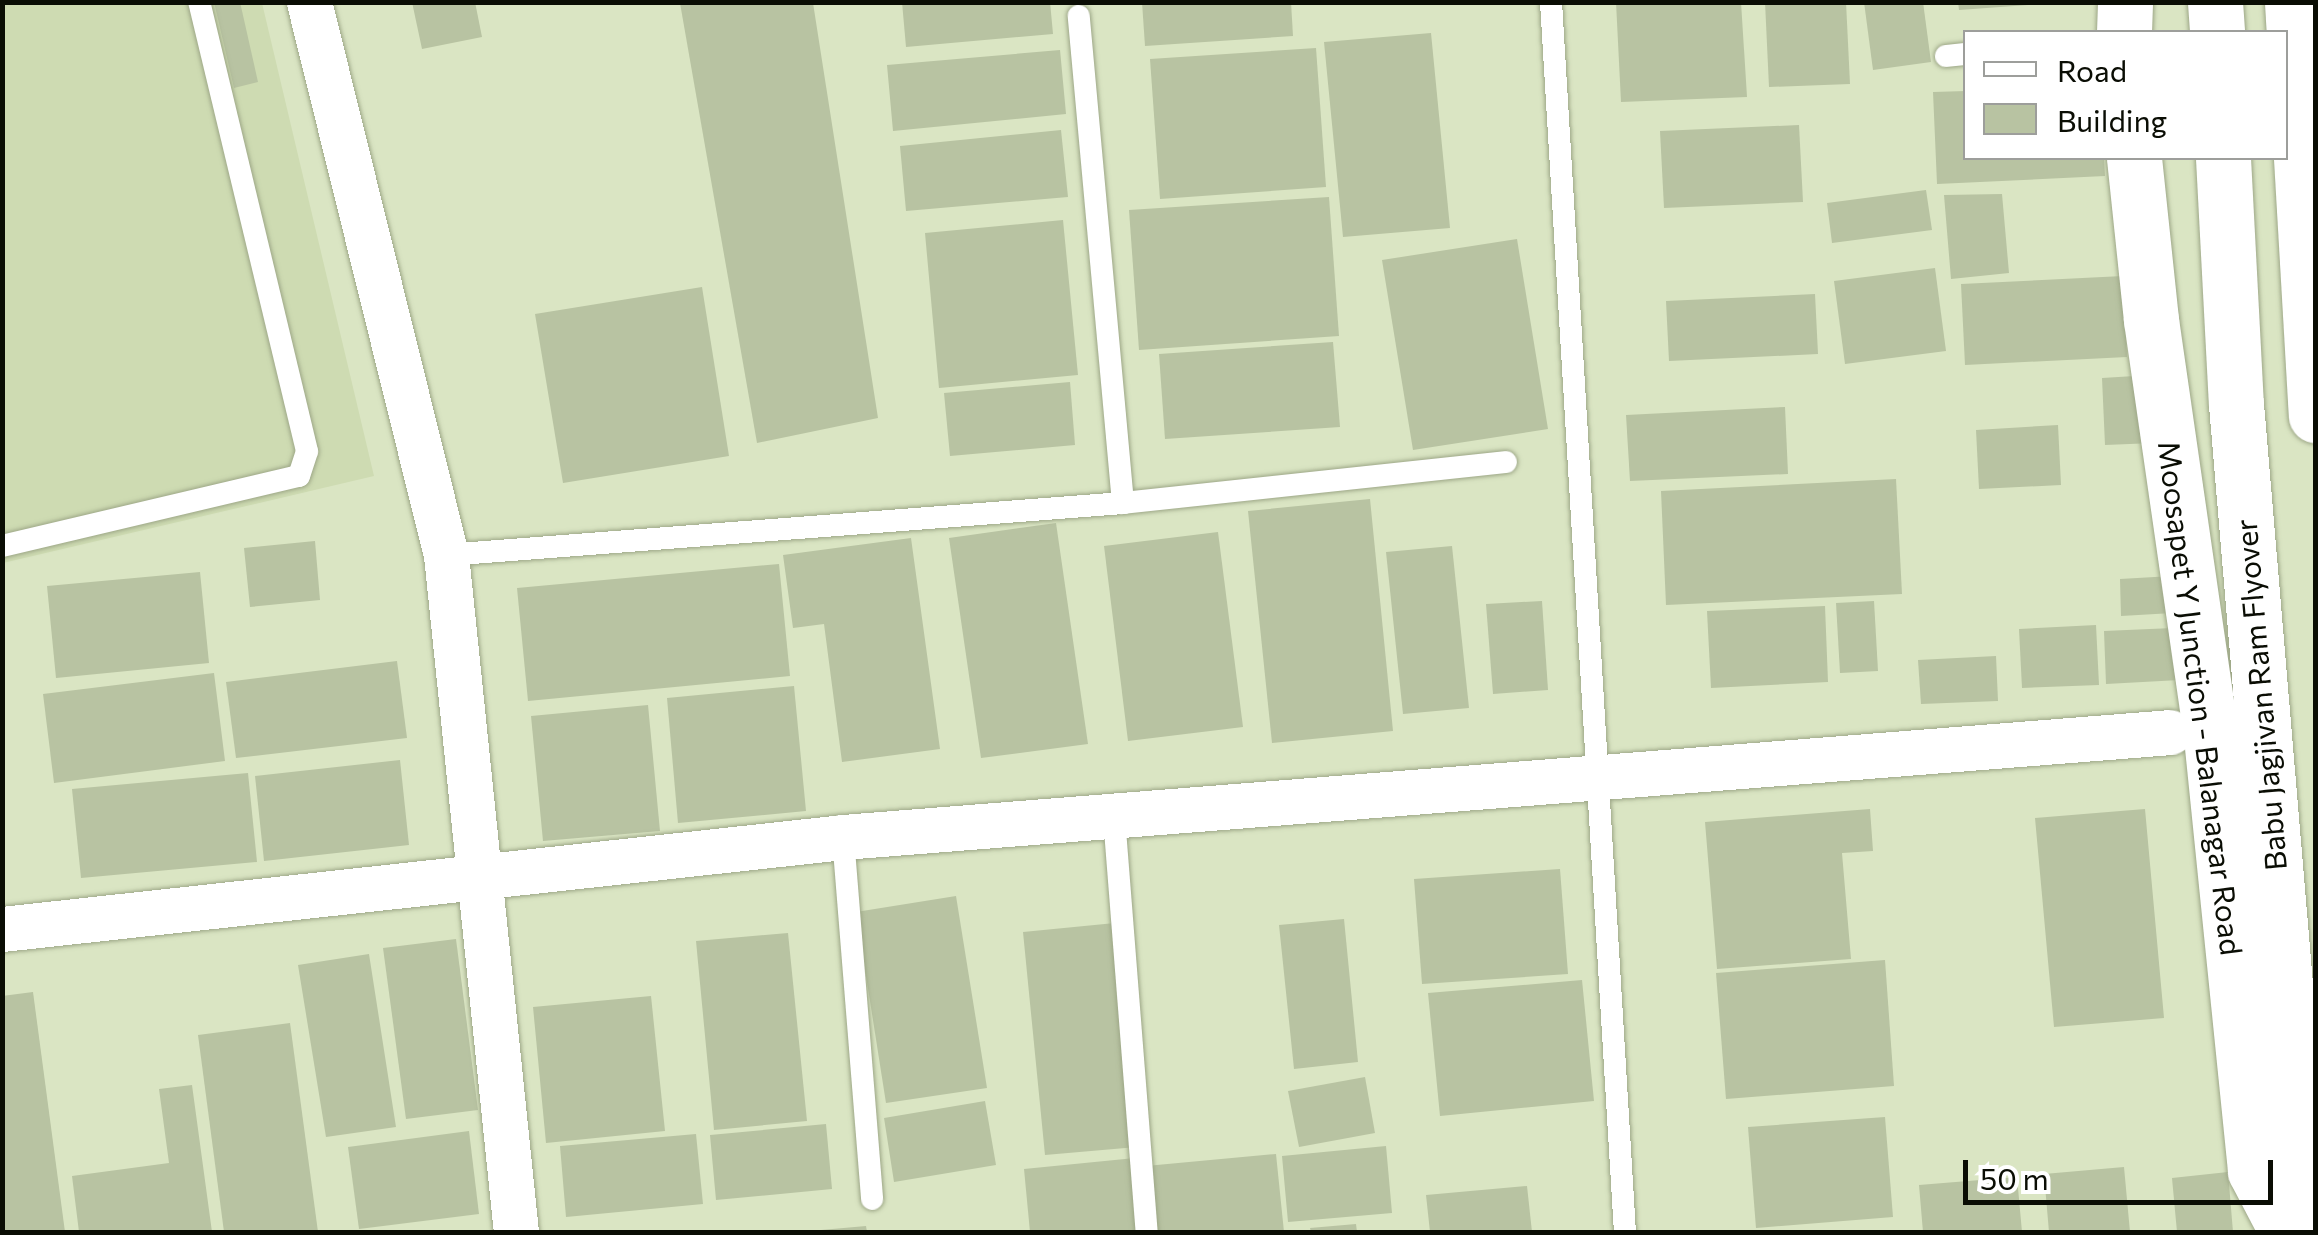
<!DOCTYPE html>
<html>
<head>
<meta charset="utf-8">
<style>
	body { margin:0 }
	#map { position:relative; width:2318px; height:1235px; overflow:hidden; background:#dae5c3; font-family:Commissioner,sans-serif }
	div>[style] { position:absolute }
	.built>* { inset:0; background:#cedbb2 }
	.building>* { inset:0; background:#b8c3a2 }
	.roads { filter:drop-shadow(0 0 2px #9da787) drop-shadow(0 0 2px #9da787) }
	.service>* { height:22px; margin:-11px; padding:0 11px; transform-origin:11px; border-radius:11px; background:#fff }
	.minor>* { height:45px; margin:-22.5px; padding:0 22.5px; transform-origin:22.5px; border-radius:22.5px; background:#fff }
	.primary>* { height:55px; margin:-27.5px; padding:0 27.5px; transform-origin:27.5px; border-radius:27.5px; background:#fff }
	span { translate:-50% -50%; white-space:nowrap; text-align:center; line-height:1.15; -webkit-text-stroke:9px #fff; paint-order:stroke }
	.street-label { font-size:30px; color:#0a0d04 }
	.frame { position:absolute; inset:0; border:5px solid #0a0d04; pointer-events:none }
	.legend { position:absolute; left:1963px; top:30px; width:325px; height:130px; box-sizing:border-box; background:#fff; border:2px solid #9d9e9b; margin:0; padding:12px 18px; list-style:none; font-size:30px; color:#0a0d04 }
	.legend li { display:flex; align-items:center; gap:20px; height:50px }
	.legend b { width:50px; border:2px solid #9d9e9b }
	.scale { position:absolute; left:1963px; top:1160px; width:310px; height:45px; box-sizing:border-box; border:5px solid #0a0d04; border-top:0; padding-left:12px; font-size:30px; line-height:35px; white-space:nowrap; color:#0a0d04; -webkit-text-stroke:8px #fff; paint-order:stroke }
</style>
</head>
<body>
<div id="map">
	<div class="built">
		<i style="clip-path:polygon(2px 3px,262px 3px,374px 476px,3px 563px)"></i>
	</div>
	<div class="building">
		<i style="clip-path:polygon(214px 2px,240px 2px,258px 82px,234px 88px)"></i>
		<i style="clip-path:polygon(412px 2px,475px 2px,482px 37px,422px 49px)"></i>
		<i style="clip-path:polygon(902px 2px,1050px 2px,1053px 34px,906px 47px)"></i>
		<i style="clip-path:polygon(1142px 2px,1291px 2px,1293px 36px,1145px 46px)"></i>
		<i style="clip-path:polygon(1616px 2px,1741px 2px,1747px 97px,1621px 102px)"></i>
		<i style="clip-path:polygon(1765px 2px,1846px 2px,1850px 84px,1769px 87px)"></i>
		<i style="clip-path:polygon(1864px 2px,1923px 2px,1931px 62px,1873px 70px)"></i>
		<i style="clip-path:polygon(1958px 2px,2028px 2px,2028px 5px,1959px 10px)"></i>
		<i style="clip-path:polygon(680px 3px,813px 3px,878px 418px,757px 443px)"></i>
		<i style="clip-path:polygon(1431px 33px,1450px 228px,1343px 237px,1324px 42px)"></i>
		<i style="clip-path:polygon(1316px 48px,1326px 187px,1160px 199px,1150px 59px)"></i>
		<i style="clip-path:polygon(1060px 50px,1066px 114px,893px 131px,887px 65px)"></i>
		<i style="clip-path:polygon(1966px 91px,1966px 158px,2104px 158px,2105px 176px,1937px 184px,1933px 92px)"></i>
		<i style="clip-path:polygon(1799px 125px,1803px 202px,1664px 208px,1660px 131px)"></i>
		<i style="clip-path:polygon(1061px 130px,1068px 197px,906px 211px,900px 146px)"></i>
		<i style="clip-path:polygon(1926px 190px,1932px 230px,1832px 243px,1827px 203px)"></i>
		<i style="clip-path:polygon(2002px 194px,2009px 273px,1951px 279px,1944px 195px)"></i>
		<i style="clip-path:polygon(1329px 197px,1339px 336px,1139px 350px,1129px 210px)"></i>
		<i style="clip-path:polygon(1063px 220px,1078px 375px,939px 388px,925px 233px)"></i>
		<i style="clip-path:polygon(1517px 239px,1548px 429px,1413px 450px,1382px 260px)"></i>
		<i style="clip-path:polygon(1935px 268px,1946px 351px,1845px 364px,1834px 281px)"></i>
		<i style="clip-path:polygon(2123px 276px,2127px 357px,1965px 365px,1961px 284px)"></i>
		<i style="clip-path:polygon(702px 287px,729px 456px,563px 483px,535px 314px)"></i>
		<i style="clip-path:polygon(1815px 294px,1818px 354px,1669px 361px,1666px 301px)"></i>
		<i style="clip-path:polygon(1333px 342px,1340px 427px,1165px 439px,1159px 354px)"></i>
		<i style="clip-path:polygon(2151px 375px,2154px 443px,2105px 445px,2102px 378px)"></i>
		<i style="clip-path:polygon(1070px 382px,1075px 445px,950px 456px,944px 393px)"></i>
		<i style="clip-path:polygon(1785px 407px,1788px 474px,1630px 481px,1626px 415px)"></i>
		<i style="clip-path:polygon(2058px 425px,2061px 485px,1979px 489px,1976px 430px)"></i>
		<i style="clip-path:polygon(1896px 479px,1902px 594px,1666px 605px,1661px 491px)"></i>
		<i style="clip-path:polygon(1370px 499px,1393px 731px,1272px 743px,1248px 511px)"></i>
		<i style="clip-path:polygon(1056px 523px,1088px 744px,981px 758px,949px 538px)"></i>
		<i style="clip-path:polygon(1218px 532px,1243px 727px,1128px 741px,1104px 546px)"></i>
		<i style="clip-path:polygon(911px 538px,940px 749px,842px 762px,824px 624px,793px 628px,783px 555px)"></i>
		<i style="clip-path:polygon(315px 541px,320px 600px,250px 607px,244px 548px)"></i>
		<i style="clip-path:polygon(1452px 546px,1469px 708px,1403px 714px,1386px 552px)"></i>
		<i style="clip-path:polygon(779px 564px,790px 676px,528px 701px,517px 588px)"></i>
		<i style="clip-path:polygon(200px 572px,209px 663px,56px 678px,47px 586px)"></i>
		<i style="clip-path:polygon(2189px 575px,2190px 612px,2121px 616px,2120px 579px)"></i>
		<i style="clip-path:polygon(1542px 601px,1548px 690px,1493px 694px,1486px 604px)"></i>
		<i style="clip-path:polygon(1874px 601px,1878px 671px,1840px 673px,1836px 603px)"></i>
		<i style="clip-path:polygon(1825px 606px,1828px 682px,1711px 688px,1707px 611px)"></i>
		<i style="clip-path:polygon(2096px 625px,2099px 685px,2022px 688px,2019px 629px)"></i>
		<i style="clip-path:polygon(2196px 627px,2198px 679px,2106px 684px,2104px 631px)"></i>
		<i style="clip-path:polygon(1996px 656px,1998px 701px,1921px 704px,1918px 660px)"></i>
		<i style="clip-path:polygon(397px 661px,407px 738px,236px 758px,226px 682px)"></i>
		<i style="clip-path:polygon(214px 673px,225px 761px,54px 783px,43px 694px)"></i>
		<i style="clip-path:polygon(794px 686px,806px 811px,678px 823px,667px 698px)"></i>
		<i style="clip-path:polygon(648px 705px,660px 831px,543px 841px,531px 716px)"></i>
		<i style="clip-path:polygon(400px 760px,409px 845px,264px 861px,255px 776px)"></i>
		<i style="clip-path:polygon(248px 773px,257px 862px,81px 878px,72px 789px)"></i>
		<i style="clip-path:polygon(1870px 809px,1873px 851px,1842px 853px,1851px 959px,1717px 969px,1705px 822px)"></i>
		<i style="clip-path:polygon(2145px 809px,2164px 1018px,2054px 1027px,2035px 818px)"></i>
		<i style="clip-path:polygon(1560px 869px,1568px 974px,1422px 984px,1414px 879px)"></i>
		<i style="clip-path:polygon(956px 896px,987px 1088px,886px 1103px,856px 912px)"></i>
		<i style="clip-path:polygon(1344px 919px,1358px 1062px,1294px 1069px,1279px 925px)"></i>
		<i style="clip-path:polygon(1115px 923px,1137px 1147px,1045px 1155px,1023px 932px)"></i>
		<i style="clip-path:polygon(788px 933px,807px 1121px,714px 1130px,696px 941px)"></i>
		<i style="clip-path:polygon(456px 939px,478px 1110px,406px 1119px,383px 948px)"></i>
		<i style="clip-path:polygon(369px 954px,396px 1127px,326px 1137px,298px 965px)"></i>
		<i style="clip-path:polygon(1885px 960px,1894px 1086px,1726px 1099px,1716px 973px)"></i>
		<i style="clip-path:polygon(1582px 980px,1594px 1101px,1440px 1116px,1428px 993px)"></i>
		<i style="clip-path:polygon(33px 992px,65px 1232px,2px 1232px,2px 996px)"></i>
		<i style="clip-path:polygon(651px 996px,665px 1131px,546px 1143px,533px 1007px)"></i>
		<i style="clip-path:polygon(290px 1023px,318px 1232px,224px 1232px,198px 1035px)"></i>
		<i style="clip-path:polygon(1365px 1077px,1375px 1133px,1299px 1147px,1288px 1091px)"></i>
		<i style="clip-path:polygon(192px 1085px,212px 1232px,79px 1232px,72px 1176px,169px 1163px,159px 1089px)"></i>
		<i style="clip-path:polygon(985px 1101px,996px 1165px,894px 1182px,884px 1118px)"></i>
		<i style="clip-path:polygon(1885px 1117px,1893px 1217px,1756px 1228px,1748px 1127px)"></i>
		<i style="clip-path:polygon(826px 1124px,832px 1189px,716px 1200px,710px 1135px)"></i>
		<i style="clip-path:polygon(469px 1131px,479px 1214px,359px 1229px,348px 1147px)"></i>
		<i style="clip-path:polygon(696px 1134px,703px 1204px,566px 1217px,560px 1146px)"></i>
		<i style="clip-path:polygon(1386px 1146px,1392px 1213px,1288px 1222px,1282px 1156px)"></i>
		<i style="clip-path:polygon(1276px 1154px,1284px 1232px,1152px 1232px,1146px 1166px)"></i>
		<i style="clip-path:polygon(1135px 1158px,1143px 1232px,1030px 1232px,1024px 1169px)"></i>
		<i style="clip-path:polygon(2124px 1167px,2130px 1232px,2049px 1232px,2044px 1174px)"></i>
		<i style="clip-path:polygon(2228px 1172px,2233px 1232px,2177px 1232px,2172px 1178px)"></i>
		<i style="clip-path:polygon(2017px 1177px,2022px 1232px,1923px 1232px,1919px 1185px)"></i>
		<i style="clip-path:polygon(1527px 1186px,1532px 1232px,1430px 1232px,1426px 1195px)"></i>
		<i style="clip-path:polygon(1356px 1224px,1357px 1232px,1311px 1232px,1310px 1228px)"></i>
		<i style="clip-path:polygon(866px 1226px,867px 1232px,821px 1232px,821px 1230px)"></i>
	</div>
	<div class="roads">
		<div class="service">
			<i style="left:1551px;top:2px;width:1232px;rotate:86.56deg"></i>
			<i style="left:1946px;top:56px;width:20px;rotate:-6deg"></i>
			<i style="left:1123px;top:503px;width:385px;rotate:-6.1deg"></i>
			<i style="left:2px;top:546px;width:305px;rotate:-13.3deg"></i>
			<i style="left:299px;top:476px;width:26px;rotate:-72deg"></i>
			<i style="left:307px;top:451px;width:462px;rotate:-103.5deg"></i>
			<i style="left:446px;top:555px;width:679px;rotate:-4.39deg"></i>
			<i style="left:1123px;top:503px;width:489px;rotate:-95.2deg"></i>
			<i style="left:1114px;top:817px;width:416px;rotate:85.5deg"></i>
			<i style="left:843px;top:837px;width:363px;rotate:85.4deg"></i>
		</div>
		<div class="minor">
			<i style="left:309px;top:2px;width:570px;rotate:76.09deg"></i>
			<i style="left:446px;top:555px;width:681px;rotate:84.1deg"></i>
			<i style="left:2px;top:929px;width:846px;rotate:-6.24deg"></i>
			<i style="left:843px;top:837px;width:1331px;rotate:-4.52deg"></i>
		</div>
		<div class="primary">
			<i style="left:2215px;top:2px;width:30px;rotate:86deg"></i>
			<i style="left:2292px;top:2px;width:414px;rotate:86.7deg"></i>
			<i style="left:2124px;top:32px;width:30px;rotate:-88deg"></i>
			<i style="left:2134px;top:158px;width:163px;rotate:84deg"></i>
			<i style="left:2151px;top:320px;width:411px;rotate:81.8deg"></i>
			<i style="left:2210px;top:727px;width:446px;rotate:84.2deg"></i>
			<i style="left:2255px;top:1171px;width:69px;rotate:62.3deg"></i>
			<i style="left:2223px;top:158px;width:246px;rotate:87deg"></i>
			<i style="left:2236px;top:404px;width:831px;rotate:85.17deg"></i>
		</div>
	</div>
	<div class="street-label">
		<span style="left:2260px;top:695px;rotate:-95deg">Babu Jagjivan Ram Flyover</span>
		<span style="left:2201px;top:698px;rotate:83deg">Moosapet Y Junction - Balanagar Road</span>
	</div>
	<div class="frame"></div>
	<ul class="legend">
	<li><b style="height:12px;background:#fff"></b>Road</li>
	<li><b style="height:28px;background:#b8c3a2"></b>Building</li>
	</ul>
	<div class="scale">50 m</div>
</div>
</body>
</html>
